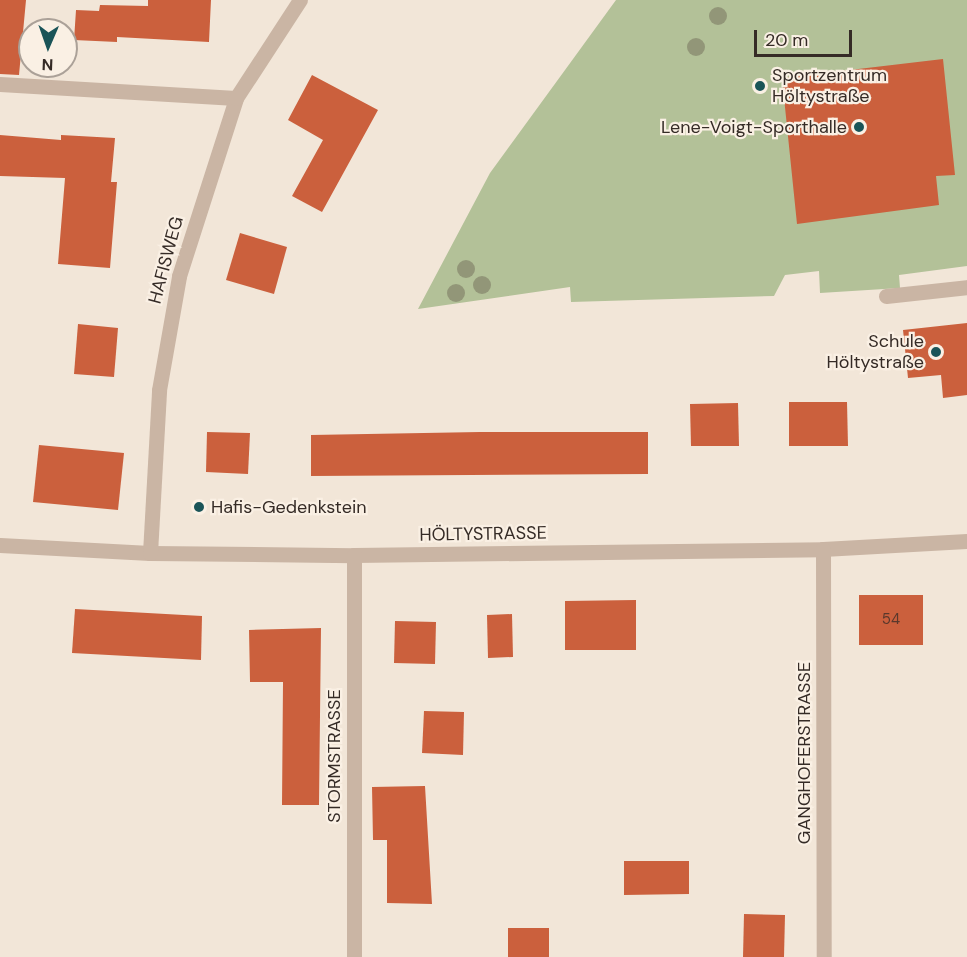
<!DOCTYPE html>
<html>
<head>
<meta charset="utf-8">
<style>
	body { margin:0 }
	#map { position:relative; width:967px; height:957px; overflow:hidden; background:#f2e6d8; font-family:"DM Sans",sans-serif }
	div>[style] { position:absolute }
	.green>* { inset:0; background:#b3c198 }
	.building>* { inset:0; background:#cb603d }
	.minor>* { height:15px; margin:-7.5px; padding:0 7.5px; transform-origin:7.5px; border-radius:7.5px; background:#cab5a4 }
	.trees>* { width:18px; height:18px; margin:-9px; border-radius:50%; background:#929678 }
	.dots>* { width:16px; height:16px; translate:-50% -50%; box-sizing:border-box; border:3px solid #faf0e4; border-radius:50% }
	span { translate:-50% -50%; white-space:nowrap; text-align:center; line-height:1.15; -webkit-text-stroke:4.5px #faf0e4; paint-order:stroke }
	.number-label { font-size:15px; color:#5a382c }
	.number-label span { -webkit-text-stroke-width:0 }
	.poi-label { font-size:18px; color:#352b26 }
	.left { translate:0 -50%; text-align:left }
	.right { translate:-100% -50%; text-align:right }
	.street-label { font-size:18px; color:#352b26 }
	.north { position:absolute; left:18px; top:18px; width:60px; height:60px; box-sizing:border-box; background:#faf0e4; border:2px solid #aba198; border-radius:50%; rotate:182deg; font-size:16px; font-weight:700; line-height:24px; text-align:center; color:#352b26 }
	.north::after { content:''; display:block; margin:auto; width:21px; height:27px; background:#1a5458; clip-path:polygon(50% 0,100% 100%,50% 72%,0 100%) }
	.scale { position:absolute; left:754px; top:30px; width:98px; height:27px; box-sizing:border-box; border:3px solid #352b26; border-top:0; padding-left:8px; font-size:18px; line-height:21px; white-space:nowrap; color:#352b26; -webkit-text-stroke:4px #faf0e4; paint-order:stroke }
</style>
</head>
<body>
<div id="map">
	<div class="green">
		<i style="clip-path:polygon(616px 0,967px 0,967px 266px,899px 275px,900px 288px,820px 293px,819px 271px,785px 275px,774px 296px,571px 302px,570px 287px,418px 309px,490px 173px)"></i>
	</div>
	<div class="building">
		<i style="clip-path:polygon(0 0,26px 0,19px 75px,0 74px)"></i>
		<i style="clip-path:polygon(148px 0,211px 0,209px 42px,117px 37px,117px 42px,74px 40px,76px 10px,99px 11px,100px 5px,148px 6px)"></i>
		<i style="clip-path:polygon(943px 59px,955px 175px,936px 176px,939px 205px,797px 224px,782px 78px)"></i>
		<i style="clip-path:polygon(312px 75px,378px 110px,322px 212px,292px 196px,323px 140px,288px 120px)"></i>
		<i style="clip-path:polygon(0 135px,61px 140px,61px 135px,115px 138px,111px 182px,117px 182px,110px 268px,58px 264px,65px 178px,0 176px)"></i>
		<i style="clip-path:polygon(240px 233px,287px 247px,274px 294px,226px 280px)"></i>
		<i style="clip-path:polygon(967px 323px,967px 395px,943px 398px,941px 375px,908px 378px,903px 330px)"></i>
		<i style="clip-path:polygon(78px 324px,118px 328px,114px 377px,74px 374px)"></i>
		<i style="clip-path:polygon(789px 402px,847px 402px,848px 446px,789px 446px)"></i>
		<i style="clip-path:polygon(738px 403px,739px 446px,691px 446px,690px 404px)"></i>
		<i style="clip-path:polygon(207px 432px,250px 433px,248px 474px,206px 472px)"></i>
		<i style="clip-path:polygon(480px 432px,648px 432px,648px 474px,311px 476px,311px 435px)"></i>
		<i style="clip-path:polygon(39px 445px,124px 453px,118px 510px,33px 502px)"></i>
		<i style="clip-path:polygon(859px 595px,923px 595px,923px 645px,859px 645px)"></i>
		<i style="clip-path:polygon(636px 600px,636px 650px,565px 650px,565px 601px)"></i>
		<i style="clip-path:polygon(75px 609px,202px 616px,201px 660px,72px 653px)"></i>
		<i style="clip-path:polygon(512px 614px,513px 657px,488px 658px,487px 615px)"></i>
		<i style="clip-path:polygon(395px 621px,436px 622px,435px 664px,394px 663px)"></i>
		<i style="clip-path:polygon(321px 628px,319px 805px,282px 805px,283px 682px,250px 682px,249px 630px)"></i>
		<i style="clip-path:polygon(424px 711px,464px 712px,463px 755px,422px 753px)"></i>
		<i style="clip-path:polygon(425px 786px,432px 904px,387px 903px,387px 840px,373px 840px,372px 787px)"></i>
		<i style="clip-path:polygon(624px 861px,689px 861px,689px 894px,624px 895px)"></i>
		<i style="clip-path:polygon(744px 914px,785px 915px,784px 957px,743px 957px)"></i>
		<i style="clip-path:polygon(508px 928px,549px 928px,549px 957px,508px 957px)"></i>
	</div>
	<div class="minor">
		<i style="left:0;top:84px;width:236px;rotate:3.4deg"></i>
		<i style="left:886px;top:296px;width:81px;rotate:-6.3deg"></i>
		<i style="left:0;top:545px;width:150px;rotate:3.1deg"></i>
		<i style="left:150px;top:553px;width:204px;rotate:0.6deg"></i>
		<i style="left:354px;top:555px;width:469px;rotate:-0.7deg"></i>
		<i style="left:823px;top:549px;width:144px;rotate:-3.2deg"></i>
		<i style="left:823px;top:549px;width:408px;rotate:89.9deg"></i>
		<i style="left:150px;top:553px;width:163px;rotate:-86.8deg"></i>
		<i style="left:159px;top:390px;width:116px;rotate:-80deg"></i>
		<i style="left:179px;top:276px;width:187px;rotate:-72.2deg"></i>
		<i style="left:236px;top:98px;width:117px;rotate:-56.9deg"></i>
		<i style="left:354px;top:555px;width:402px;rotate:90deg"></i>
	</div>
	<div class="trees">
		<i style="left:718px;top:16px"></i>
		<i style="left:696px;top:47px"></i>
		<i style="left:466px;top:269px"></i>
		<i style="left:482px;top:285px"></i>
		<i style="left:456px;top:293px"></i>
	</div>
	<div class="dots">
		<i style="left:760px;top:86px;background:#1a5458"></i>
		<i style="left:859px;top:127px;background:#1a5458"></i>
		<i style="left:936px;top:352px;background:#1a5458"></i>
		<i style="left:199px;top:507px;background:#1a5458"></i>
	</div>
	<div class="number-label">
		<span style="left:891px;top:620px">54</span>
	</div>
	<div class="poi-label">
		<span class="left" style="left:772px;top:86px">Sportzentrum<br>Höltystraße</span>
		<span class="right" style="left:847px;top:127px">Lene-Voigt-Sporthalle</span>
		<span class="right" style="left:924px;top:352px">Schule<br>Höltystraße</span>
		<span class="left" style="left:211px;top:507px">Hafis-Gedenkstein</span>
	</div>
	<div class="street-label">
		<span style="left:166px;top:260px;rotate:-75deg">HAFISWEG</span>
		<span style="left:483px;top:534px;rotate:-1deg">HÖLTYSTRASSE</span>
		<span style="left:804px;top:753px;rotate:-90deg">GANGHOFERSTRASSE</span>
		<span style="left:334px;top:756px;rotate:-90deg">STORMSTRASSE</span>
	</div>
	<div class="north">N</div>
	<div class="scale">20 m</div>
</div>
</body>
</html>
